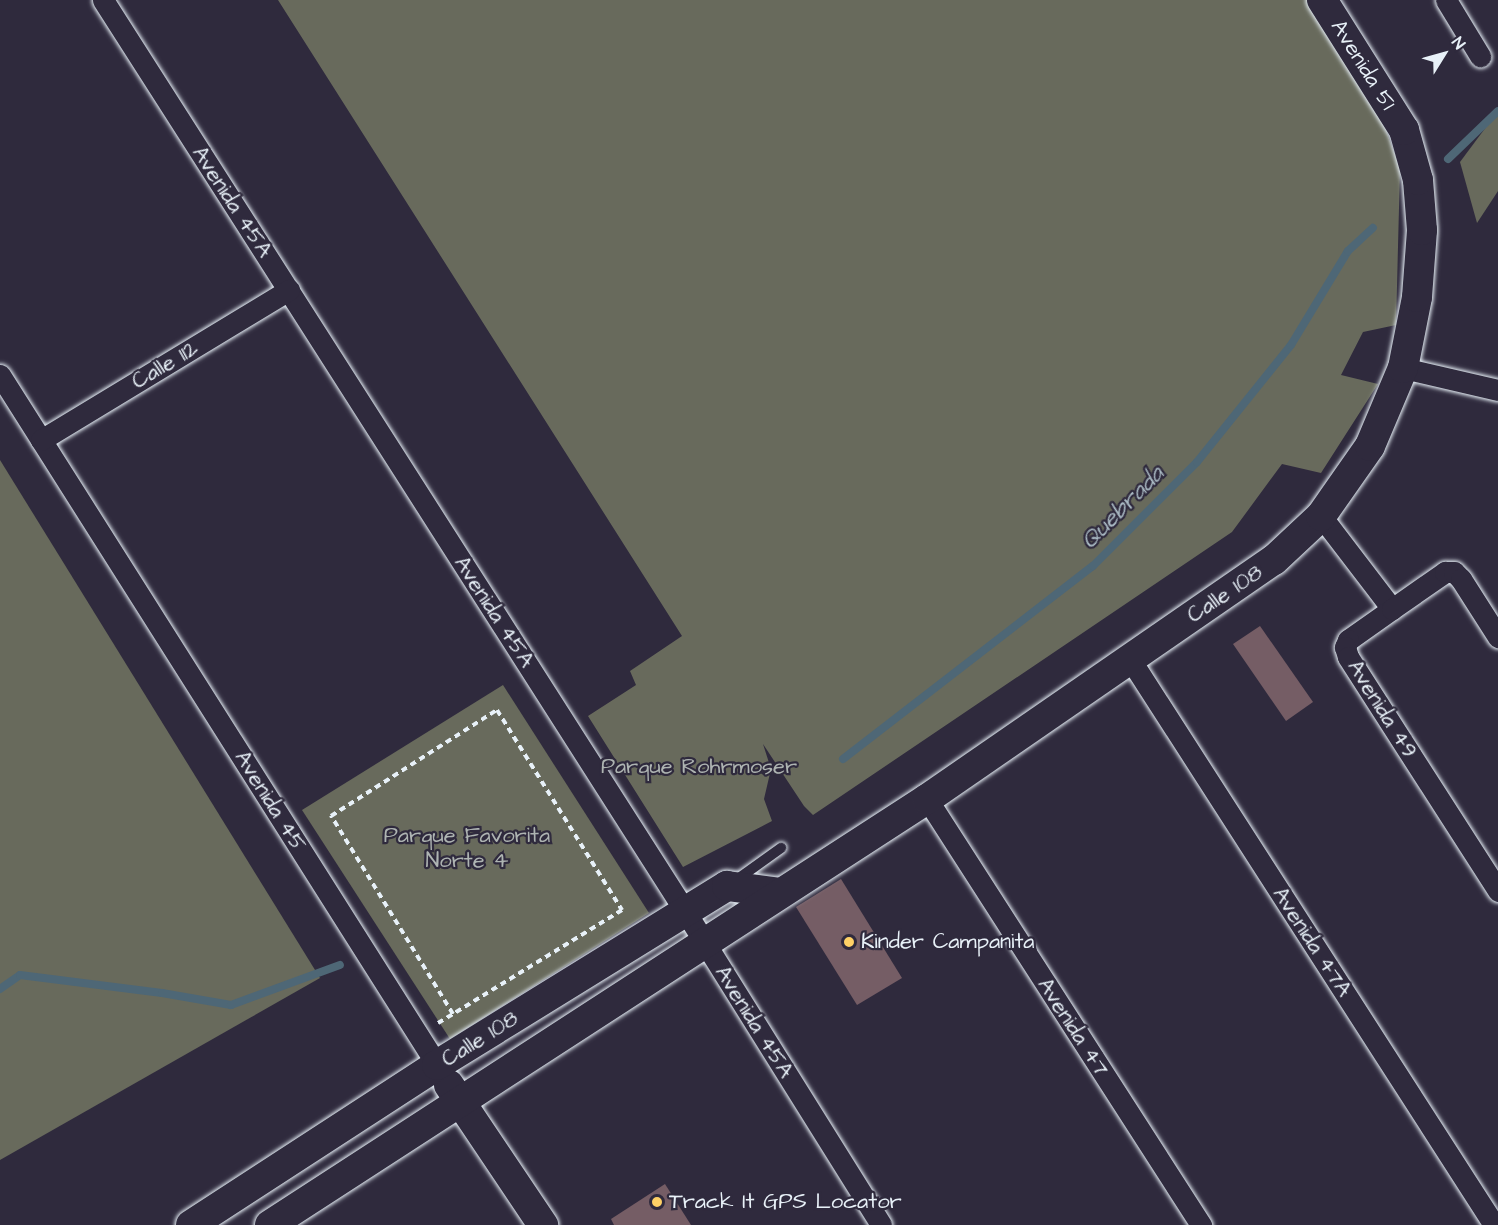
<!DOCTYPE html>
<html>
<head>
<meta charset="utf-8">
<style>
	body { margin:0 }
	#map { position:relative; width:1498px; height:1225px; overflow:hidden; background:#2f2a3d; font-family:"Architects Daughter",sans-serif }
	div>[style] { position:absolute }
	.green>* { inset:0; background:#686a5c }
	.stream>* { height:8px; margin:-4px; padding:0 4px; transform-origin:4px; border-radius:4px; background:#4e6776 }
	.building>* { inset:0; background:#755d65 }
	.path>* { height:4px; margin-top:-2px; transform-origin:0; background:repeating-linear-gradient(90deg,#e8f1f8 0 6px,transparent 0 10.5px) }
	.roads { filter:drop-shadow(0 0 2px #e8f1f8) drop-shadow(0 0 2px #e8f1f8) }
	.lane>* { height:10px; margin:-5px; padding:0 5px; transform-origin:5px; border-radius:5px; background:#2f2a3d }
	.street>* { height:21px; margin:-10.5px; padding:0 10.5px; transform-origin:10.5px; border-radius:10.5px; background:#2f2a3d }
	.secondary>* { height:30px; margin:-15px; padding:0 15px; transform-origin:15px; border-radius:15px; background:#2f2a3d }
	.dots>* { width:16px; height:16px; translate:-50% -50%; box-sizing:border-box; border:3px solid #2f2a3d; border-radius:50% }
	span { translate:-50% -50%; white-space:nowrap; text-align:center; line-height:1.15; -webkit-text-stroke:4.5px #2f2a3d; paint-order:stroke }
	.street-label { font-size:22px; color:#e8f1f8 }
	.park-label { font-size:22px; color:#aeb4b2 }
	.poi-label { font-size:22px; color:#e8f1f8 }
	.left { translate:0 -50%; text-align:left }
	.water-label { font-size:24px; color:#aabac4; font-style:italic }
	.north { position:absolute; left:1414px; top:24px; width:60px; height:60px; -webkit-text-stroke:4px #2f2a3d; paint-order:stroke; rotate:53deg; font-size:16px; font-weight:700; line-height:24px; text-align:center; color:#e8f1f8 }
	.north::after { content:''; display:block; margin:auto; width:21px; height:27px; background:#e8f1f8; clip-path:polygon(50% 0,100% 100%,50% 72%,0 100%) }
</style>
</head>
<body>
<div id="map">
	<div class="green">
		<i style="clip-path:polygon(278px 0,1310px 0,1385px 127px,1400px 169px,1396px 325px,1363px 332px,1341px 375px,1378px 384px,1321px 473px,1282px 464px,1232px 532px,813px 815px,804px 806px,763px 744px,771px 769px,764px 799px,772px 821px,683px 867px,588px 716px,636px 685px,630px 671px,682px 636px)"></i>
		<i style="clip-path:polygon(1498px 111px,1498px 191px,1477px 223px,1460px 162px)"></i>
		<i style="clip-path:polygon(0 460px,320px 978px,0 1160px)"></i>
		<i style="clip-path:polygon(503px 685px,649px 913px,450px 1039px,302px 810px)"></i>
	</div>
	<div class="stream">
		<i style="left:1448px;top:159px;width:69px;rotate:-43.8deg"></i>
		<i style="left:843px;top:759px;width:316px;rotate:-37.7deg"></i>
		<i style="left:1093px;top:566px;width:147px;rotate:-45deg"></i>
		<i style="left:1197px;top:462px;width:150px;rotate:-51.2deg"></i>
		<i style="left:1291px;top:345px;width:110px;rotate:-58.8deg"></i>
		<i style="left:1348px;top:251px;width:34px;rotate:-43deg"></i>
		<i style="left:0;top:989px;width:24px;rotate:-35deg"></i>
		<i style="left:20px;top:975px;width:143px;rotate:7.2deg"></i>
		<i style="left:162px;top:993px;width:70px;rotate:9.9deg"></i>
		<i style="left:231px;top:1005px;width:116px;rotate:-20.2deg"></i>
	</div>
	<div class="building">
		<i style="clip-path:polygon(1260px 626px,1313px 702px,1286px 721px,1233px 644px)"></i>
		<i style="clip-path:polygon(841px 879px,902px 978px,857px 1005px,796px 907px)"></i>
		<i style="clip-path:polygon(665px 1184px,691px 1225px,614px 1225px,611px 1219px)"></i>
	</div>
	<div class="path">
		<i style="left:497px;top:710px;width:236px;rotate:58deg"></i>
		<i style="left:622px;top:910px;width:198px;rotate:148.4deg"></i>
		<i style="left:453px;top:1014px;width:233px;rotate:-121.6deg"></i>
		<i style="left:331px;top:816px;width:197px;rotate:-32.6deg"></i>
		<i style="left:438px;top:1023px;width:17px;rotate:-31deg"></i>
	</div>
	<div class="roads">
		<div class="lane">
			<i style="left:735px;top:881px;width:57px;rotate:-35.7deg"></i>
		</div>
		<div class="street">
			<i style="left:103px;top:0;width:1081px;rotate:57.43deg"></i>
			<i style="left:685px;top:911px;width:370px;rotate:58deg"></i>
			<i style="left:1446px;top:0;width:66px;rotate:58.7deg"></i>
			<i style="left:1403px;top:368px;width:98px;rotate:13deg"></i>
			<i style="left:0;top:375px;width:817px;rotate:57.65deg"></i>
			<i style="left:41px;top:440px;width:290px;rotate:-31.2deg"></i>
			<i style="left:1321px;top:516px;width:117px;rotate:52.6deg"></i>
			<i style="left:1392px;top:609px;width:54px;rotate:144.8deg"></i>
			<i style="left:1348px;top:640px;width:8px;rotate:113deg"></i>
			<i style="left:1345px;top:647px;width:10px;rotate:73deg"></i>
			<i style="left:1348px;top:657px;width:278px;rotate:57.3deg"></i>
			<i style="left:1392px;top:609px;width:65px;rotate:-34.9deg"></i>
			<i style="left:1445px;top:572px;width:9px"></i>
			<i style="left:1454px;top:572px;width:10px;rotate:45deg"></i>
			<i style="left:1461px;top:579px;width:69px;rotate:57.5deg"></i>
			<i style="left:1130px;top:659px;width:673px;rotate:57.25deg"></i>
			<i style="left:927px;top:799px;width:507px;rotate:57.25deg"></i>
		</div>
		<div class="secondary">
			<i style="left:449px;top:1085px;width:169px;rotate:56.1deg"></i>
			<i style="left:191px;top:1225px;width:293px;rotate:-33deg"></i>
			<i style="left:437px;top:1065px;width:341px;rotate:-31.7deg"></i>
			<i style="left:727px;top:886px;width:53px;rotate:7.5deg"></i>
			<i style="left:270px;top:1225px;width:783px;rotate:-32.96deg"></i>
			<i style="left:927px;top:799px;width:421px;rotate:-34.6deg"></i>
			<i style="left:1274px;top:560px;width:64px;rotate:-43.1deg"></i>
			<i style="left:1321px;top:516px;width:85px;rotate:-55deg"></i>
			<i style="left:1370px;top:446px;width:85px;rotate:-67.1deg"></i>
			<i style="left:1403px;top:368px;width:72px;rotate:-78.8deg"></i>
			<i style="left:1417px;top:297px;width:67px;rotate:-85.7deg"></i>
			<i style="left:1422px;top:230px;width:50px;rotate:-94.6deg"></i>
			<i style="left:1418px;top:180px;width:52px;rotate:-105.6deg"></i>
			<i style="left:1404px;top:130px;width:154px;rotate:-122.2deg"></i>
		</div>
	</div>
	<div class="dots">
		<i style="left:849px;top:942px;background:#ffd166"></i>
		<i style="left:657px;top:1202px;background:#ffd166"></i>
	</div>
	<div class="street-label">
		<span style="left:1363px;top:65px;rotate:58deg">Avenida 51</span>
		<span style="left:232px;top:202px;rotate:57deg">Avenida 45A</span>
		<span style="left:165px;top:365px;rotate:-31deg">Calle 112</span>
		<span style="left:1225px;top:594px;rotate:-34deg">Calle 108</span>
		<span style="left:494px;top:612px;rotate:57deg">Avenida 45A</span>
		<span style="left:1382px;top:709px;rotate:58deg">Avenida 49</span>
		<span style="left:270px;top:801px;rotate:58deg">Avenida 45</span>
		<span style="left:1312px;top:942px;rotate:57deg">Avenida 47A</span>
		<span style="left:754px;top:1022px;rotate:58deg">Avenida 45A</span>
		<span style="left:1073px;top:1027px;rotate:57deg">Avenida 47</span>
		<span style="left:480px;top:1039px;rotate:-32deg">Calle 108</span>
	</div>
	<div class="park-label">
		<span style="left:699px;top:767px">Parque Rohrmoser</span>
		<span style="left:467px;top:848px">Parque Favorita<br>Norte 4</span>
	</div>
	<div class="poi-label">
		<span class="left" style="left:861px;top:942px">Kinder Campanita</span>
		<span class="left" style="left:669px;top:1202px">Track It GPS Locator</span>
	</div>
	<div class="water-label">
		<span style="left:1123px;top:508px;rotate:-45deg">Quebrada</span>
	</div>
	<div class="north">N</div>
</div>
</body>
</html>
